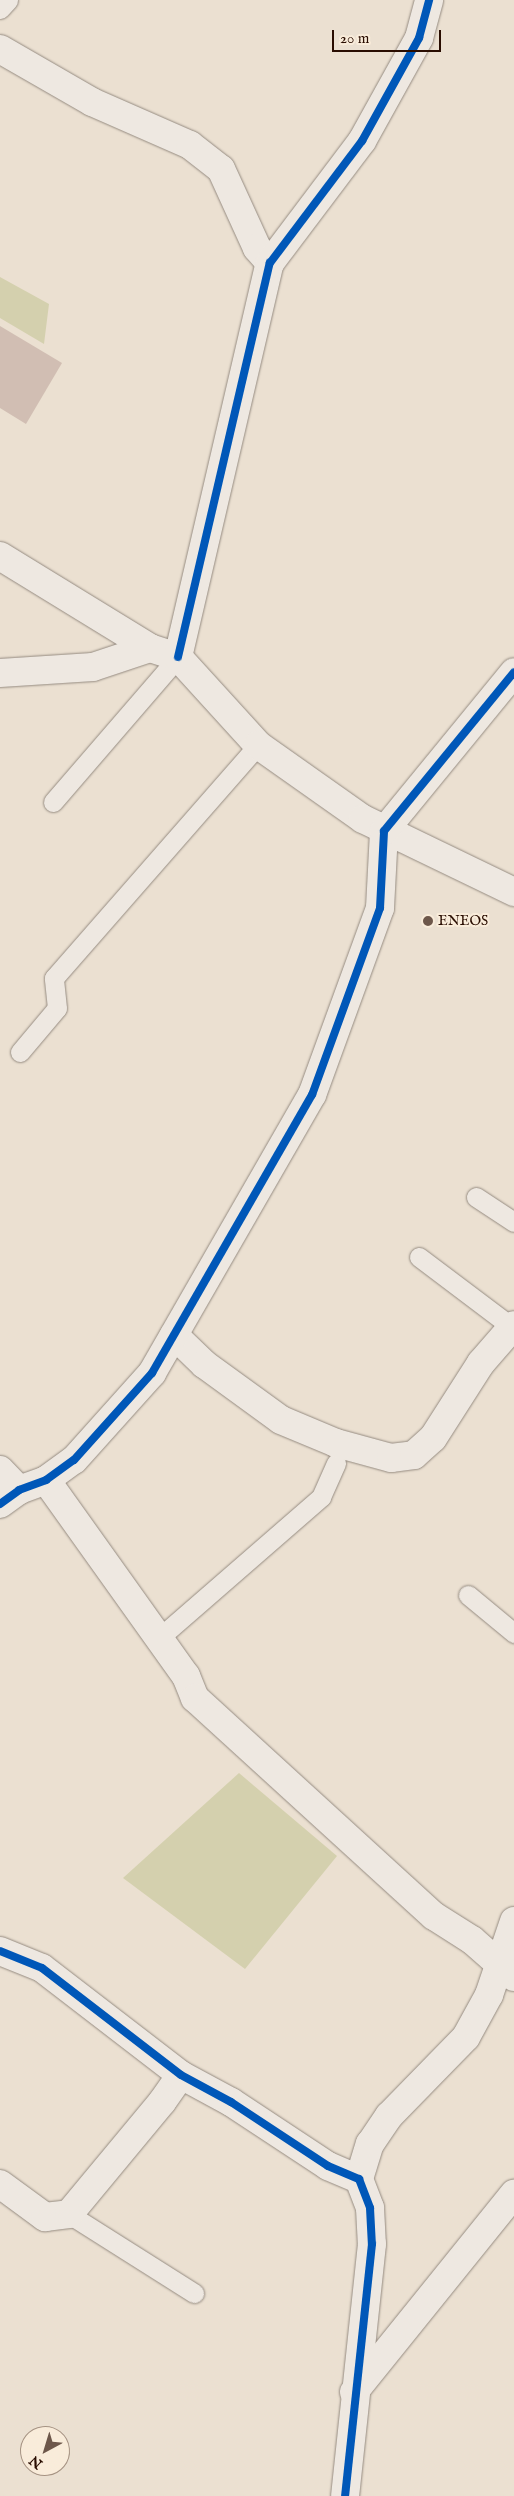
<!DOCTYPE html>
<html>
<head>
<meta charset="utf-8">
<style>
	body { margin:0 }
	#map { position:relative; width:514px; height:2496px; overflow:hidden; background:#ebe0d1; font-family:"IM FELL English",serif }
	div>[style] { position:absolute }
	.green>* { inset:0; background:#d4d0ae }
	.building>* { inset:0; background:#d1beb3 }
	.roads { filter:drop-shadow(0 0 1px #958b81) drop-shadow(0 0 1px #958b81) }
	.lane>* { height:19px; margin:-9.5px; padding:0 9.5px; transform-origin:9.5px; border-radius:9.5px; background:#eee8e1 }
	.street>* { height:28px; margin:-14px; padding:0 14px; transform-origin:14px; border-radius:14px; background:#eee8e1 }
	.secondary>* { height:28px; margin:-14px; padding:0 14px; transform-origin:14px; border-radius:14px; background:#eee8e1 }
	.cycleway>* { height:8px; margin:-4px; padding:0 4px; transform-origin:4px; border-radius:4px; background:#0057b8 }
	.dots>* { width:14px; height:14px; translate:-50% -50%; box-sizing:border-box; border:2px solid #f9ecda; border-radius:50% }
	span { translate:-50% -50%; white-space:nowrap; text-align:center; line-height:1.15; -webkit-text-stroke:4px #f9ecda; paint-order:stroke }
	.poi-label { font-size:14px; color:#290d01 }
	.left { translate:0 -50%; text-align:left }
	.north { position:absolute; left:20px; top:2426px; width:50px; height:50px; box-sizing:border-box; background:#f9ecda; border:1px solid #a69383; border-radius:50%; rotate:219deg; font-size:14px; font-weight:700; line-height:20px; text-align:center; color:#290d01 }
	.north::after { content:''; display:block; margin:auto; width:18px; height:22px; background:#6d574a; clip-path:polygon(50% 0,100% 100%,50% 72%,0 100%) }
	.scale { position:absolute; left:332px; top:30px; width:109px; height:22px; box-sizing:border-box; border:2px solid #290d01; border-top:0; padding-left:6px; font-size:15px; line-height:18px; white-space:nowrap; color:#290d01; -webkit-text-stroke:4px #f9ecda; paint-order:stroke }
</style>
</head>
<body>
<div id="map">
	<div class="green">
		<i style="clip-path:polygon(0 277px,49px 304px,44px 344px,0 318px)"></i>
		<i style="clip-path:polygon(239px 1773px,337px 1856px,245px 1969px,123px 1878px)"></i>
	</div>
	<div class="building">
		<i style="clip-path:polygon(0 326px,62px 363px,26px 424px,0 408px)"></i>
	</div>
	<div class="roads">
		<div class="lane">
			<i style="left:0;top:9px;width:12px;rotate:-48deg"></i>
			<i style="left:53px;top:802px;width:191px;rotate:-49.2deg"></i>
			<i style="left:20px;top:1052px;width:57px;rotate:-49.9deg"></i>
			<i style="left:57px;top:1008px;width:30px;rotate:-96deg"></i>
			<i style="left:54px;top:978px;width:310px;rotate:-48.8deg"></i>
			<i style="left:476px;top:1197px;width:45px;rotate:33.3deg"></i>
			<i style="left:419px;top:1257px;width:116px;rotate:37deg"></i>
			<i style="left:468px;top:1595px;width:60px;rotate:39.6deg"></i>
			<i style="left:159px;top:1638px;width:215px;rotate:-41deg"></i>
			<i style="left:321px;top:1497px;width:37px;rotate:-66deg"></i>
			<i style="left:69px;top:2214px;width:148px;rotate:32.3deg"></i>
		</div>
		<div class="street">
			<i style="left:0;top:49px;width:106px;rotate:29.9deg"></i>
			<i style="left:92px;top:102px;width:107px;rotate:23.7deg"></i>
			<i style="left:190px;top:145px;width:39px;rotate:38deg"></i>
			<i style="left:221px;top:169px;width:87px;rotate:65.5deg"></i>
			<i style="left:257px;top:248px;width:20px;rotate:49deg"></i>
			<i style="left:0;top:556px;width:176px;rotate:31.5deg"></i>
			<i style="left:150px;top:648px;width:29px;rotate:18deg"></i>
			<i style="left:178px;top:657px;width:119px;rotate:47.7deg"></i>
			<i style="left:258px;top:745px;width:128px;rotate:35.2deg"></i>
			<i style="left:363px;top:819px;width:168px;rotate:25.8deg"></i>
			<i style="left:178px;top:657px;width:405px;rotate:-76.9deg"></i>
			<i style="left:270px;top:263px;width:153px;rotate:-53deg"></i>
			<i style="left:362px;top:141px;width:118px;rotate:-61deg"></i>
			<i style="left:419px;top:38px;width:39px;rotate:-75deg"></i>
			<i style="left:0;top:673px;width:93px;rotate:-3.7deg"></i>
			<i style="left:93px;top:667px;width:60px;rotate:-18.4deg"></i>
			<i style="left:174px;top:1335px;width:42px;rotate:44deg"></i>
			<i style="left:204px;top:1364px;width:95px;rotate:36deg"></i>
			<i style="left:281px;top:1420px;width:60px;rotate:22.7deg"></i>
			<i style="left:336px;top:1443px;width:57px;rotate:15.3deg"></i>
			<i style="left:391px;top:1458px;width:23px;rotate:-7deg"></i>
			<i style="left:414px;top:1455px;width:25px;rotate:-42deg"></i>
			<i style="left:433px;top:1438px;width:89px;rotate:-57.4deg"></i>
			<i style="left:481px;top:1363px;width:50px;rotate:-49deg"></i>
			<i style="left:0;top:1470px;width:28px;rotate:46deg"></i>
			<i style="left:46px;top:1480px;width:241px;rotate:54.5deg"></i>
			<i style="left:186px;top:1676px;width:24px;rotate:68deg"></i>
			<i style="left:195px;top:1698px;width:323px;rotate:42.4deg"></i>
			<i style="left:434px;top:1916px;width:45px;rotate:32.3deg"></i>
			<i style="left:472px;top:1940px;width:56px;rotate:41.4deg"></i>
			<i style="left:0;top:1951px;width:45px;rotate:22deg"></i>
			<i style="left:42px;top:1968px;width:175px;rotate:37.6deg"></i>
			<i style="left:181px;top:2075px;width:57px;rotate:28.4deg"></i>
			<i style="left:231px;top:2102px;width:116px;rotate:33.4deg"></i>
			<i style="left:328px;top:2166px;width:34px;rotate:23deg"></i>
			<i style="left:359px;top:2179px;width:31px;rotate:69deg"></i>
			<i style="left:370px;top:2208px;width:36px;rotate:87deg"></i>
			<i style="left:372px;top:2244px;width:253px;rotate:96.1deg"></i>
			<i style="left:359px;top:2179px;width:37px;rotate:-73deg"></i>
			<i style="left:370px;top:2144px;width:34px;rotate:-56deg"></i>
			<i style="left:389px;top:2116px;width:110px;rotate:-45.7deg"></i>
			<i style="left:466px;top:2037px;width:48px;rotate:-61.3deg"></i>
			<i style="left:489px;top:1995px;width:78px;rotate:-71.3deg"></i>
			<i style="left:0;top:2184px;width:56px;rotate:36.3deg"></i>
			<i style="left:45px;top:2217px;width:24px;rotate:-7deg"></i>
			<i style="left:69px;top:2214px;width:146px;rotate:-50.3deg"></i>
			<i style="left:162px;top:2102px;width:33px;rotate:-55deg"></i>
			<i style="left:354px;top:2392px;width:255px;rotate:-51.1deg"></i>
		</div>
		<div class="secondary">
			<i style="left:0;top:1504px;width:24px;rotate:-36deg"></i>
			<i style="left:19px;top:1490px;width:29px;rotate:-20deg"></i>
			<i style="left:46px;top:1480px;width:34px;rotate:-36deg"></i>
			<i style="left:74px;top:1460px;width:117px;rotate:-48.1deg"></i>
			<i style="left:152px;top:1373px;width:321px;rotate:-60.1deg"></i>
			<i style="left:312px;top:1095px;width:199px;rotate:-70deg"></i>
			<i style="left:380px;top:908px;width:77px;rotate:-87deg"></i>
			<i style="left:384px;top:831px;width:205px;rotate:-50.7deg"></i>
		</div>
	</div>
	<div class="cycleway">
		<i style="left:178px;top:657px;width:405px;rotate:-76.9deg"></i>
		<i style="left:270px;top:263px;width:153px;rotate:-53deg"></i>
		<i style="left:362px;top:141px;width:118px;rotate:-61deg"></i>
		<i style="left:419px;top:38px;width:39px;rotate:-75deg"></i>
		<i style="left:0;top:1504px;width:24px;rotate:-36deg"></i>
		<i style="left:19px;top:1490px;width:29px;rotate:-20deg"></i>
		<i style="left:46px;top:1480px;width:34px;rotate:-36deg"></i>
		<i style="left:74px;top:1460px;width:117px;rotate:-48.1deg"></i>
		<i style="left:152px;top:1373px;width:321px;rotate:-60.1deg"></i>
		<i style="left:312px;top:1095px;width:199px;rotate:-70deg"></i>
		<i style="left:380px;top:908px;width:77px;rotate:-87deg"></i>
		<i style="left:384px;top:831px;width:205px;rotate:-50.7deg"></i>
		<i style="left:0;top:1951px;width:45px;rotate:22deg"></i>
		<i style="left:42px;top:1968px;width:175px;rotate:37.6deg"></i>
		<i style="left:181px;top:2075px;width:57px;rotate:28.4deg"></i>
		<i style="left:231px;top:2102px;width:116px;rotate:33.4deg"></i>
		<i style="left:328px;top:2166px;width:34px;rotate:23deg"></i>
		<i style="left:359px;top:2179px;width:31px;rotate:69deg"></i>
		<i style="left:370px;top:2208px;width:36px;rotate:87deg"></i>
		<i style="left:372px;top:2244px;width:253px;rotate:96.1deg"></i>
	</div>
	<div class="dots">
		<i style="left:428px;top:921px;background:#6d574a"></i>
	</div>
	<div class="poi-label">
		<span class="left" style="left:438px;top:921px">ENEOS</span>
	</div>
	<div class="north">N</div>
	<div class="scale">20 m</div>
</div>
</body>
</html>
